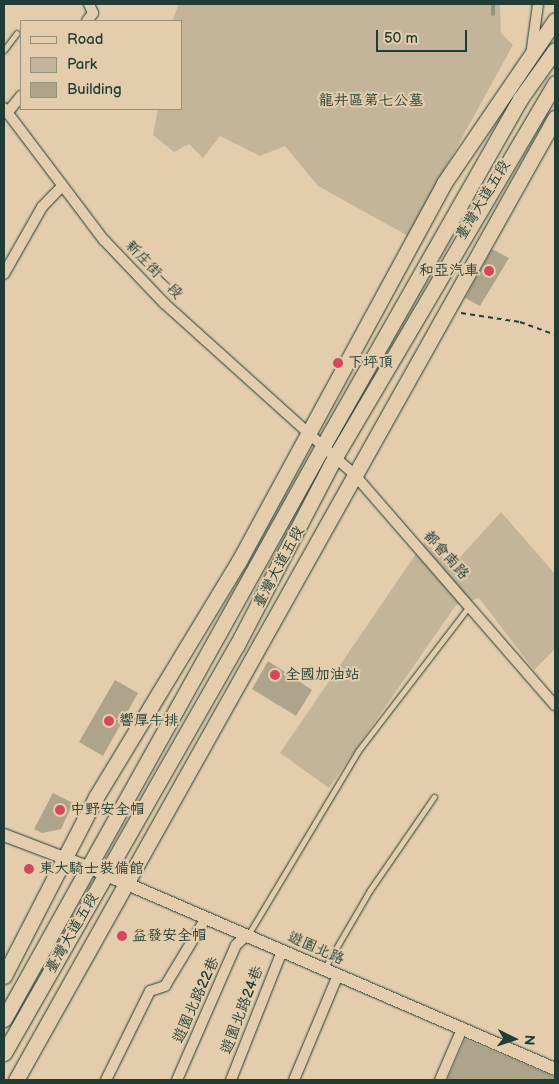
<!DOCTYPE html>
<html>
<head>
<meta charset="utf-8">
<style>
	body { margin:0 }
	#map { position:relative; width:559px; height:1084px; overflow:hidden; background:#e4cdad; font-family:"Balsamiq Sans","LXGW WenKai TC",sans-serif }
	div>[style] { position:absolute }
	.green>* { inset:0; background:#c4b59a }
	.stream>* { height:4px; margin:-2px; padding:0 2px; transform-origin:2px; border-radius:2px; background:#96947d }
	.building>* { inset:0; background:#aea48b }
	.path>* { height:2px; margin-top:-1px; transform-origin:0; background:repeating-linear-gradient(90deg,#1f3d34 0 5px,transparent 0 9px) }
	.roads { filter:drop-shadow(0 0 1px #1f3d34) drop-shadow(0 0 1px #1f3d34) }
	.service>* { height:5px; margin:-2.5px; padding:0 2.5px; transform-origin:2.5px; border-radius:2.5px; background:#e4cdad }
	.minor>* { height:10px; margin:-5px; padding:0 5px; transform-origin:5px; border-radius:5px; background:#e4cdad }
	.tertiary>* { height:12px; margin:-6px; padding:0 6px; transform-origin:6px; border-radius:6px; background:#e4cdad }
	.primary>* { height:15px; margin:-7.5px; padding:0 7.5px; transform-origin:7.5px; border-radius:7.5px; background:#e4cdad }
	.dots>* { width:14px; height:14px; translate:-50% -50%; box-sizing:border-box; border:2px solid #e4cdad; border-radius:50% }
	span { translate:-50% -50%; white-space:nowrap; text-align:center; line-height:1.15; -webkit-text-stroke:4px #e4cdad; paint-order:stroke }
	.park-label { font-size:15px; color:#274339 }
	.street-label { font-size:15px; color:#1f3d34 }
	.poi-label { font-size:15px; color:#1f3d34 }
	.right { translate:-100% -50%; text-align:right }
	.left { translate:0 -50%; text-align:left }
	.frame { position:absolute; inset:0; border:5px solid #1f3d34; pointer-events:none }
	.legend { position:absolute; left:20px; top:20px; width:162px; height:90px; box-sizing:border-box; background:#e4cdad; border:1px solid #95937d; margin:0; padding:6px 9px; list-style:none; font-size:15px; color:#1f3d34 }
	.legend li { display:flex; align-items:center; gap:10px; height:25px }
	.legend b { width:25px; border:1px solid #95937d }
	.north { position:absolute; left:489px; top:1014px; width:50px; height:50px; -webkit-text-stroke:4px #e4cdad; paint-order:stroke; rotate:94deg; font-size:14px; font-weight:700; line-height:20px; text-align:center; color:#1f3d34 }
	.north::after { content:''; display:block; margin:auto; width:18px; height:22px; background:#1f3d34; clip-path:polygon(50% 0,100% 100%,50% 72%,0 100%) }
	.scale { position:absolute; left:376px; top:30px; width:91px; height:22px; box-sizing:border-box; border:2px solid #1f3d34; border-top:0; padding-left:6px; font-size:15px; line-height:18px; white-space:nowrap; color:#1f3d34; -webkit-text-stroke:4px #e4cdad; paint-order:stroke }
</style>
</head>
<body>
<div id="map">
	<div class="green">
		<i style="clip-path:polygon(179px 4px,500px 4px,501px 33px,513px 45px,408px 236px,318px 186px,285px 146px,260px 156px,220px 136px,203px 158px,189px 144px,174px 152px,153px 135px,158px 109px,181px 109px,181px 21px,172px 21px)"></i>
		<i style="clip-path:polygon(501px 512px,555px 574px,555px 649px,534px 670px,479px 598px,456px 605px,329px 788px,280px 753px,424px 542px,453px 565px)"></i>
	</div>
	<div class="stream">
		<i style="left:493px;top:4px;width:10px;rotate:90deg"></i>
	</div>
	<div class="building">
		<i style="clip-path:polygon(492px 249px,509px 258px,480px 306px,465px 298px)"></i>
		<i style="clip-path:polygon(268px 661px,312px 690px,296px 716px,252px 689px)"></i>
		<i style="clip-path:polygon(115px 680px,138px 693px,103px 756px,79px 742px)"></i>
		<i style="clip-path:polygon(53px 793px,73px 803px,61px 829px,42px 833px,34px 829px)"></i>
		<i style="clip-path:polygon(465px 1039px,555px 1077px,555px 1080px,447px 1080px)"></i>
	</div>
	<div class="path">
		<i style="left:461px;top:313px;width:60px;rotate:8.7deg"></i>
		<i style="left:520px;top:322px;width:37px;rotate:20deg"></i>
	</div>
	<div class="roads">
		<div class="service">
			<i style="left:4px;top:50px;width:21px;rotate:-53deg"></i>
			<i style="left:248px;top:935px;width:214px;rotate:-59.1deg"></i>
			<i style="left:358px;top:751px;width:184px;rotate:-52.5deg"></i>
			<i style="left:324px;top:969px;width:91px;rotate:-59.8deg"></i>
			<i style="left:370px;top:890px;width:113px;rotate:-55.5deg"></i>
		</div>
		<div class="minor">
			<i style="left:87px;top:21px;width:10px;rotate:-53deg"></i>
			<i style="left:93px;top:13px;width:10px;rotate:-114deg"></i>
			<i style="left:532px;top:48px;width:44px;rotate:-82.2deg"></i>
			<i style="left:4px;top:108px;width:166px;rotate:52.9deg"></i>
			<i style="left:104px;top:240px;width:88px;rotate:46.4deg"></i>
			<i style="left:165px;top:304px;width:253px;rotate:42deg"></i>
			<i style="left:353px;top:473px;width:308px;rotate:49deg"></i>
			<i style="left:8px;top:112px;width:21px;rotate:-51deg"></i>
			<i style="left:4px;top:274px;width:77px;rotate:-60.4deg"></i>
			<i style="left:42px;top:207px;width:29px;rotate:-46deg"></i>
			<i style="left:106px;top:1080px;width:99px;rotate:-63.7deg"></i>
			<i style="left:150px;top:991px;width:16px;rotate:-18deg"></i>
			<i style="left:165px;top:986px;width:79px;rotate:-58.9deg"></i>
			<i style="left:177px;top:1080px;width:147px;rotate:-66.4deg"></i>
			<i style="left:236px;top:945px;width:15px;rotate:-42deg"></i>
			<i style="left:231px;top:1080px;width:139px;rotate:-68.4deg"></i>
			<i style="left:294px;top:1080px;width:114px;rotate:-67.3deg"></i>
			<i style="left:440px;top:1080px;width:56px;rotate:-66.7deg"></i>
		</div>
		<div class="tertiary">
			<i style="left:4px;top:835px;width:90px;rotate:20.9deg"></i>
			<i style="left:88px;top:867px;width:509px;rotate:23.39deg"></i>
		</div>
		<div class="primary">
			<i style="left:4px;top:976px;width:201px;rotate:-62.8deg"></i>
			<i style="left:96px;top:797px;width:276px;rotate:-58.8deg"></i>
			<i style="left:239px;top:561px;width:430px;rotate:-61.5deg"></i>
			<i style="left:444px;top:183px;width:197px;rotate:-55.7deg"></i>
			<i style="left:4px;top:1019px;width:656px;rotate:-60.89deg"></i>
			<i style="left:323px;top:446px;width:399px;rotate:-60.4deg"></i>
			<i style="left:520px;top:99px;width:60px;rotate:-54.5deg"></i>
			<i style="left:4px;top:1053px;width:470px;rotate:-60.3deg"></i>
			<i style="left:237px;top:645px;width:212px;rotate:-62.5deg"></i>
			<i style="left:335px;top:457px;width:434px;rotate:-59.5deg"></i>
			<i style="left:16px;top:1080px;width:1103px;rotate:-60.74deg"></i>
		</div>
	</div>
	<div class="dots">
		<i style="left:489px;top:271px;background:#d1495b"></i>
		<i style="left:338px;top:363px;background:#d1495b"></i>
		<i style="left:275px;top:675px;background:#d1495b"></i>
		<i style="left:109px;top:721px;background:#d1495b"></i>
		<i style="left:60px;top:810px;background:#d1495b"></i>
		<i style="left:29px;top:869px;background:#d1495b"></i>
		<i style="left:122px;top:936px;background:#d1495b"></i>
	</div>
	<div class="park-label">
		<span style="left:371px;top:101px">龍井區第七公墓</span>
	</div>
	<div class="street-label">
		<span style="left:483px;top:200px;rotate:-59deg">臺灣大道五段</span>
		<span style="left:154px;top:270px;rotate:46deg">新庄街一段</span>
		<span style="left:446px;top:555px;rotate:48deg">都會南路</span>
		<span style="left:279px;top:567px;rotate:-62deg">臺灣大道五段</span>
		<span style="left:72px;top:933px;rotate:-60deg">臺灣大道五段</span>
		<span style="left:316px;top:948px;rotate:24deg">遊園北路</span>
		<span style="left:196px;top:1000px;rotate:-66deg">遊園北路22巷</span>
		<span style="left:242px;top:1010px;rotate:-69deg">遊園北路24巷</span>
	</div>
	<div class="poi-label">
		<span class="right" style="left:479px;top:271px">和亞汽車</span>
		<span class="left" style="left:348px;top:363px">下坪頂</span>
		<span class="left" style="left:285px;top:675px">全國加油站</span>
		<span class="left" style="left:119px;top:721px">響厚牛排</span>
		<span class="left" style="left:70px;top:810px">中野安全帽</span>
		<span class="left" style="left:39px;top:869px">東大騎士裝備館</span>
		<span class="left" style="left:132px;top:936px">益發安全帽</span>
	</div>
	<div class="frame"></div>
	<ul class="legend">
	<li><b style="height:6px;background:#e4cdad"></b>Road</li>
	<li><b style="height:14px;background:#c4b59a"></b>Park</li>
	<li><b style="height:14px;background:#aea48b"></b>Building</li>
	</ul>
	<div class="north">N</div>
	<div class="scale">50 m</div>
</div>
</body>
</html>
